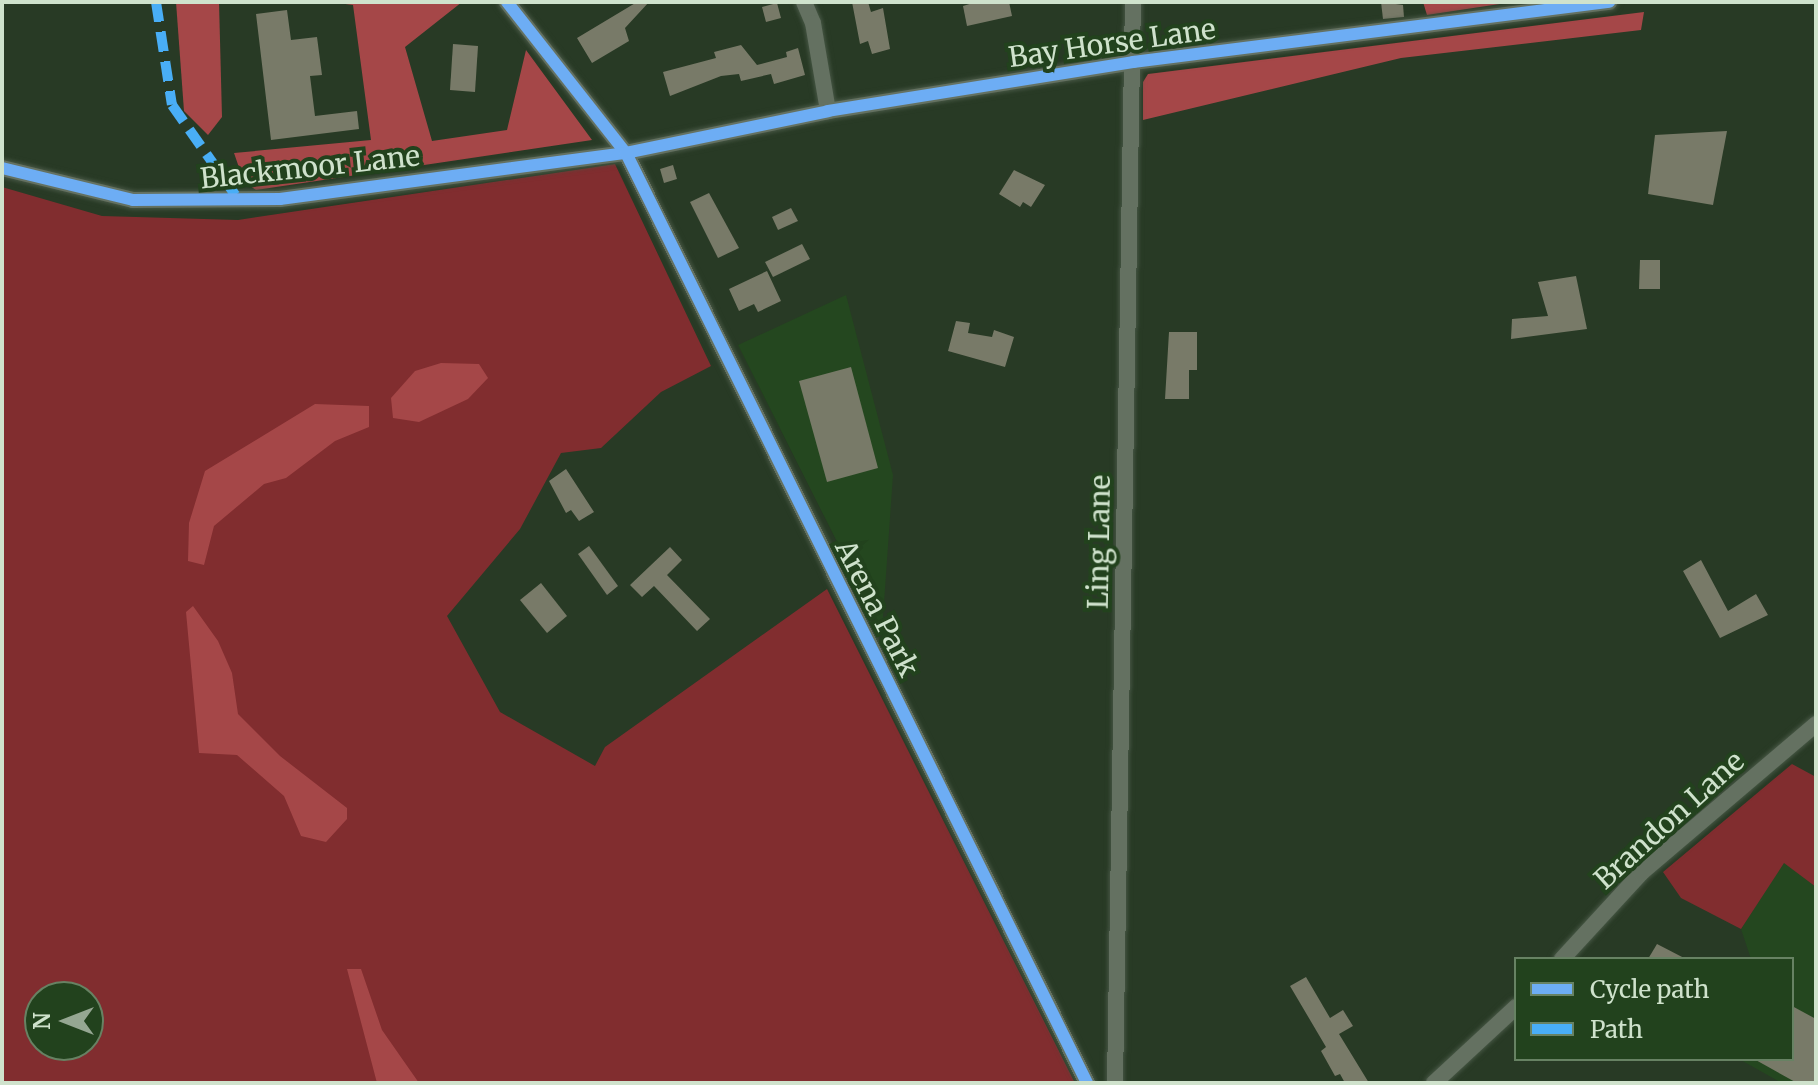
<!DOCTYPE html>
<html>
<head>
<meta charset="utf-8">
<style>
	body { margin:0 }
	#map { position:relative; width:1818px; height:1085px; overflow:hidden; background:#283a25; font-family:Merriweather,serif }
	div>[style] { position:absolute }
	.built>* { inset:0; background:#24471f }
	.green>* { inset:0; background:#812d2f }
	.forest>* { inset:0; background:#a54748 }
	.building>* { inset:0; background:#787a68 }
	.roads { filter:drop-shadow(0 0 2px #465644) drop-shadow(0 0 2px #465644) }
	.minor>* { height:16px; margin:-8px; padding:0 8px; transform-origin:8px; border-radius:8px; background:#647161 }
	.quiet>* { height:10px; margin-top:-5px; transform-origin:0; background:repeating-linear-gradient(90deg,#49aef6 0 20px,transparent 0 30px) }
	.cycleway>* { height:12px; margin:-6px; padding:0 6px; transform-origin:6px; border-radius:6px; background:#6dadf4 }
	span { translate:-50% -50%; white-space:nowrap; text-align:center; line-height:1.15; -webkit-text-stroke:8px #22421d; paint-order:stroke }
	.street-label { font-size:28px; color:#cfe2cc }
	.frame { position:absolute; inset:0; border:4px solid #cfe2cc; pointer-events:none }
	.legend { position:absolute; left:1514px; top:957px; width:280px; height:104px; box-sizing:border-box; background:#22421d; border:2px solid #678263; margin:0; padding:10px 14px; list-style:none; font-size:24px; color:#cfe2cc }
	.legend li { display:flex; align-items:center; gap:16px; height:40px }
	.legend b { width:40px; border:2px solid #678263 }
	.north { position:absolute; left:24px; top:981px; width:80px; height:80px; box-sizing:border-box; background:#22421d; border:2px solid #678263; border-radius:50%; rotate:270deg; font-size:22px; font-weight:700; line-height:32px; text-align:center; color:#cfe2cc }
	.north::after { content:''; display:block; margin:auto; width:28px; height:36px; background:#95a792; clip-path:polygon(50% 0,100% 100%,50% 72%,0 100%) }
</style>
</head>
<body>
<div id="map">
	<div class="built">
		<i style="clip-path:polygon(846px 295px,893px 475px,882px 631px,738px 345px)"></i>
		<i style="clip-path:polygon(1784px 862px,1816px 887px,1816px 1083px,1782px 1083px,1739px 1059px,1792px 1059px,1792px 959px,1751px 959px,1741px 929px)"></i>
	</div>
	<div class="green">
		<i style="clip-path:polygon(evenodd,615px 164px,711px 366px,661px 392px,601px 448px,561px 453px,520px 529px,447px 616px,500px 712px,595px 766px,605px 747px,827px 589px,1075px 1083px,2px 1083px,2px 187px,102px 216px,238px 220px,615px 164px,40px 997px,88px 997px,88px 1045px,40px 1045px,40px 997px)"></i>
		<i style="clip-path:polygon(1792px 764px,1816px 777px,1816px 887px,1784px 863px,1741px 929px,1681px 898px,1663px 872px)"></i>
	</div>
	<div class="forest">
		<i style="clip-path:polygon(176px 2px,219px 2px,222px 117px,208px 135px,184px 111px)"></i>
		<i style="clip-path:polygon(330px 2px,462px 2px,405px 47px,432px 141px,507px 130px,526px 50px,592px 140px,256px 190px,244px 182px,234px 153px,371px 140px,353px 5px)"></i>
		<i style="clip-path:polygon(1423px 2px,1513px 2px,1427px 15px)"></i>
		<i style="clip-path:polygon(1644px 12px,1641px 30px,1401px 58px,1143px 120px,1143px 82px,1148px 74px)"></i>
		<i style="clip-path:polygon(441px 363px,479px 364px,488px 378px,468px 399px,419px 422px,393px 418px,391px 398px,415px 371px)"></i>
		<i style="clip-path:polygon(315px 404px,369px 406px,369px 427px,335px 441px,286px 478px,264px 484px,214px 526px,204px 565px,188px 561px,189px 523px,205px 471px)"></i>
		<i style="clip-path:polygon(193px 606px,218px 641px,232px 673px,238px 714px,280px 756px,347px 808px,347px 819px,326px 842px,301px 836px,284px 796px,237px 755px,199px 753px,186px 612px)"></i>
		<i style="clip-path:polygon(347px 969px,361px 969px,382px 1030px,419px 1083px,377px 1083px)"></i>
	</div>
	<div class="building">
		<i style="clip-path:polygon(637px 2px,649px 2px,625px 28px,629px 41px,592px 63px,577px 38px)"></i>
		<i style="clip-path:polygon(852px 2px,868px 2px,871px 12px,883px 8px,890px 49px,872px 54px,868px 41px,860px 44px)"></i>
		<i style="clip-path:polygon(976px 2px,1009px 2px,1012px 16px,967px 26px,963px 6px)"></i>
		<i style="clip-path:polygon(1381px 2px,1403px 5px,1404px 17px,1383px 19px)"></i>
		<i style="clip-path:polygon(777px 3px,781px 18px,766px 22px,762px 7px)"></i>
		<i style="clip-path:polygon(287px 10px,291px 40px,317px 37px,322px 75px,310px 76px,315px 116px,357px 111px,359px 129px,271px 140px,256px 14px)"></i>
		<i style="clip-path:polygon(453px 44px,478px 46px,475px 92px,450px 90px)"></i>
		<i style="clip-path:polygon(741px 45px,757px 65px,787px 57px,786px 52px,798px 48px,805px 75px,774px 84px,771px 74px,741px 81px,739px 74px,721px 76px,670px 96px,663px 72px,716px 58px,714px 52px)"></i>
		<i style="clip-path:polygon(1727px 131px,1713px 205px,1648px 194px,1655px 135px)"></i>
		<i style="clip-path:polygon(673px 165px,677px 179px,664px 183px,660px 169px)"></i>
		<i style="clip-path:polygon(1014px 170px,1045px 185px,1031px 207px,1023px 202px,1020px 207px,999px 194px)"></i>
		<i style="clip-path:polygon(709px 193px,739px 248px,718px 258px,690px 202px)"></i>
		<i style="clip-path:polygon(791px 208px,798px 221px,778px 230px,772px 217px)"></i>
		<i style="clip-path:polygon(802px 244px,810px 259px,773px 277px,765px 262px)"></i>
		<i style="clip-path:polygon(1640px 260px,1660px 260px,1660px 289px,1639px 289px)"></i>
		<i style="clip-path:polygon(767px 271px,781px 301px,758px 312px,754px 304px,739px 311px,729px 289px)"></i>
		<i style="clip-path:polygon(1576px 276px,1587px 329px,1511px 339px,1512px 319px,1548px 316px,1538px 282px)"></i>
		<i style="clip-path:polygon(956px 321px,970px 323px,968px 333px,992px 337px,994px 330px,1014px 337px,1005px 367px,948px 351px)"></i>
		<i style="clip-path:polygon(1169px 332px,1197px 332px,1197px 370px,1189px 370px,1189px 399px,1165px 399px)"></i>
		<i style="clip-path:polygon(851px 367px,878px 468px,827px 482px,799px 381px)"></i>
		<i style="clip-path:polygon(566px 469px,594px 512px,579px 521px,571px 510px,566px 513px,549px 481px)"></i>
		<i style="clip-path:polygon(589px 546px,618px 586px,607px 595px,578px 554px)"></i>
		<i style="clip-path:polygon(670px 547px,682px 560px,667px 575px,710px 619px,697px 631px,654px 586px,642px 597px,630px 585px)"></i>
		<i style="clip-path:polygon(1701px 560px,1728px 611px,1756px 594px,1768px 615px,1720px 638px,1683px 571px)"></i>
		<i style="clip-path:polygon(541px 583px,567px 616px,547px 633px,520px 600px)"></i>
		<i style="clip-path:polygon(1657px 944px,1686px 959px,1648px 959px)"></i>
		<i style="clip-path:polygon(1306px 977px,1330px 1018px,1343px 1010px,1353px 1026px,1339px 1034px,1369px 1083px,1345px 1083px,1340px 1074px,1335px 1076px,1321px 1051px,1326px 1047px,1290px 986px)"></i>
		<i style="clip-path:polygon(1792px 1006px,1816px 1019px,1816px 1083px,1797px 1083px,1754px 1059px,1792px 1059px)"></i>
	</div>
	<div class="roads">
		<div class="minor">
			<i style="left:507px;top:2px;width:192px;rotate:51.8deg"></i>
			<i style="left:626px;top:153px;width:1038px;rotate:63.63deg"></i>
			<i style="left:804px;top:2px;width:23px;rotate:67deg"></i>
			<i style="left:813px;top:23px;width:89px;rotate:80.3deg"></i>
			<i style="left:2px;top:168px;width:135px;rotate:13.7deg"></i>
			<i style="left:133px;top:200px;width:147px;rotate:-0.4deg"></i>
			<i style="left:280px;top:199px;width:349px;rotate:-7.6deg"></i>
			<i style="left:626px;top:153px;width:206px;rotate:-11.7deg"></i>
			<i style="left:828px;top:111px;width:309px;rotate:-9.1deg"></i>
			<i style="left:1133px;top:62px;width:480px;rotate:-7.2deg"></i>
			<i style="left:1562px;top:959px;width:117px;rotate:-47.4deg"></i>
			<i style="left:1641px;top:873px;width:230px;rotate:-40.4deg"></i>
			<i style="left:1115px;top:1083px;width:1081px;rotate:-89.05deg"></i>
			<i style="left:1434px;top:1083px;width:112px;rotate:-42.8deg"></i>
		</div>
	</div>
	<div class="quiet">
		<i style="left:156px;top:2px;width:104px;rotate:81.2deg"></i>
		<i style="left:172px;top:105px;width:120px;rotate:54.9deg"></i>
	</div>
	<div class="cycleway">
		<i style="left:507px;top:2px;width:192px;rotate:51.8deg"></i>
		<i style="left:626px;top:153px;width:1038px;rotate:63.63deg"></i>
		<i style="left:2px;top:168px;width:135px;rotate:13.7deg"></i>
		<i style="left:133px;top:200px;width:147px;rotate:-0.4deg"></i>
		<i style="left:280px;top:199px;width:349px;rotate:-7.6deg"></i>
		<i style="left:626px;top:153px;width:206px;rotate:-11.7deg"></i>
		<i style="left:828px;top:111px;width:309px;rotate:-9.1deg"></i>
		<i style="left:1133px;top:62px;width:480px;rotate:-7.2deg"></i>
	</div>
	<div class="street-label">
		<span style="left:1112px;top:43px;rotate:-8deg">Bay Horse Lane</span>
		<span style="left:310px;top:167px;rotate:-6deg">Blackmoor Lane</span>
		<span style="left:1099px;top:542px;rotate:-89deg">Ling Lane</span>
		<span style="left:877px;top:608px;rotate:63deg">Arena Park</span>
		<span style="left:1669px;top:820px;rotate:-42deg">Brandon Lane</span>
	</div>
	<div class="frame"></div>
	<ul class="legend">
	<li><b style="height:10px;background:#6dadf4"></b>Cycle path</li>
	<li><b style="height:10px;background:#49aef6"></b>Path</li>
	</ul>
	<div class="north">N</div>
</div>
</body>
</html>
